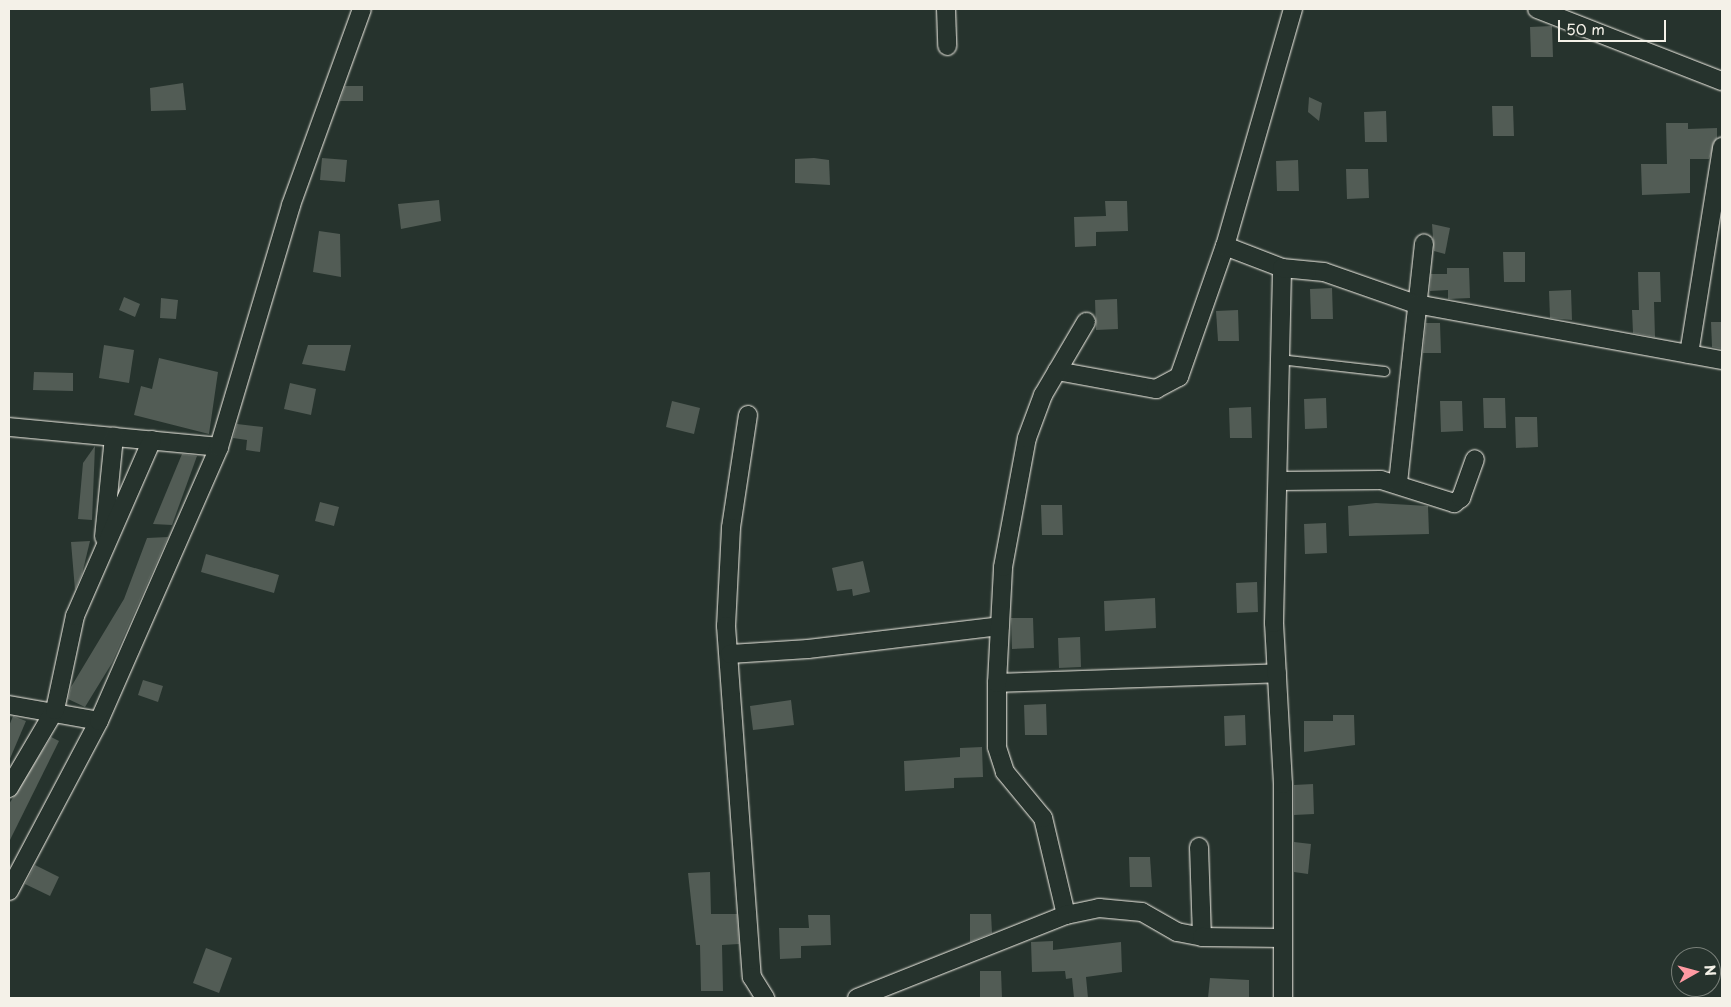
<!DOCTYPE html>
<html>
<head>
<meta charset="utf-8">
<style>
	body { margin:0 }
	#map { position:relative; width:1731px; height:1007px; overflow:hidden; background:#26332d; font-family:"Playpen Sans",sans-serif }
	div>[style] { position:absolute }
	.building>* { inset:0; background:#525c55 }
	.roads { filter:drop-shadow(0 0 1px #f4f1e8) drop-shadow(0 0 1px #f4f1e8) }
	.service>* { height:9px; margin:-4.5px; padding:0 4.5px; transform-origin:4.5px; border-radius:4.5px; background:#26332d }
	.minor>* { height:18px; margin:-9px; padding:0 9px; transform-origin:9px; border-radius:9px; background:#26332d }
	span { translate:-50% -50%; white-space:nowrap; text-align:center; line-height:1.15; -webkit-text-stroke:4px #26332d; paint-order:stroke }
	.frame { position:absolute; inset:0; border:10px solid #f4f1e8; pointer-events:none }
	.north { position:absolute; left:1671px; top:947px; width:50px; height:50px; box-sizing:border-box; background:#26332d; border:1px solid #787f78; border-radius:50%; rotate:83deg; font-size:14px; font-weight:700; line-height:20px; text-align:center; color:#f4f1e8 }
	.north::after { content:''; display:block; margin:auto; width:18px; height:22px; background:#ff9aa2; clip-path:polygon(50% 0,100% 100%,50% 72%,0 100%) }
	.scale { position:absolute; left:1558px; top:20px; width:108px; height:22px; box-sizing:border-box; border:2px solid #f4f1e8; border-top:0; padding-left:6px; font-size:15px; line-height:18px; white-space:nowrap; color:#f4f1e8; -webkit-text-stroke:4px #26332d; paint-order:stroke }
</style>
</head>
<body>
<div id="map">
	<div class="building">
		<i style="clip-path:polygon(1552px 26px,1553px 57px,1531px 57px,1530px 27px)"></i>
		<i style="clip-path:polygon(183px 83px,186px 110px,151px 111px,150px 88px)"></i>
		<i style="clip-path:polygon(345px 86px,363px 86px,363px 101px,340px 101px)"></i>
		<i style="clip-path:polygon(1309px 97px,1322px 103px,1319px 121px,1308px 112px)"></i>
		<i style="clip-path:polygon(1492px 106px,1513px 106px,1514px 136px,1493px 136px)"></i>
		<i style="clip-path:polygon(1386px 111px,1387px 142px,1365px 142px,1364px 112px)"></i>
		<i style="clip-path:polygon(1666px 123px,1688px 123px,1688px 129px,1717px 128px,1717px 138px,1709px 159px,1690px 159px,1690px 193px,1642px 195px,1641px 164px,1667px 164px)"></i>
		<i style="clip-path:polygon(322px 158px,347px 160px,345px 182px,320px 180px)"></i>
		<i style="clip-path:polygon(814px 158px,829px 160px,830px 185px,795px 183px,795px 159px)"></i>
		<i style="clip-path:polygon(1298px 160px,1299px 191px,1277px 191px,1276px 161px)"></i>
		<i style="clip-path:polygon(1346px 169px,1368px 169px,1369px 198px,1347px 199px)"></i>
		<i style="clip-path:polygon(439px 200px,441px 221px,401px 229px,398px 204px)"></i>
		<i style="clip-path:polygon(1105px 201px,1127px 201px,1128px 231px,1096px 232px,1096px 246px,1075px 247px,1074px 217px,1106px 216px)"></i>
		<i style="clip-path:polygon(1432px 224px,1450px 228px,1445px 254px,1434px 251px)"></i>
		<i style="clip-path:polygon(319px 231px,340px 234px,341px 277px,313px 272px)"></i>
		<i style="clip-path:polygon(1503px 252px,1525px 252px,1525px 282px,1504px 282px)"></i>
		<i style="clip-path:polygon(1447px 268px,1469px 268px,1470px 298px,1448px 299px,1448px 290px,1430px 291px,1431px 274px,1447px 274px)"></i>
		<i style="clip-path:polygon(1638px 272px,1660px 272px,1661px 302px,1654px 302px,1655px 337px,1633px 333px,1632px 310px,1639px 310px)"></i>
		<i style="clip-path:polygon(1332px 288px,1333px 319px,1311px 319px,1310px 289px)"></i>
		<i style="clip-path:polygon(1571px 290px,1572px 320px,1550px 318px,1549px 291px)"></i>
		<i style="clip-path:polygon(124px 297px,140px 304px,135px 317px,119px 310px)"></i>
		<i style="clip-path:polygon(161px 298px,178px 300px,176px 319px,160px 318px)"></i>
		<i style="clip-path:polygon(1117px 299px,1118px 329px,1096px 330px,1095px 300px)"></i>
		<i style="clip-path:polygon(1238px 310px,1239px 341px,1218px 341px,1216px 311px)"></i>
		<i style="clip-path:polygon(1711px 322px,1722px 322px,1722px 349px,1712px 347px)"></i>
		<i style="clip-path:polygon(1426px 323px,1440px 323px,1441px 353px,1423px 353px)"></i>
		<i style="clip-path:polygon(104px 345px,134px 350px,129px 383px,99px 378px)"></i>
		<i style="clip-path:polygon(308px 345px,351px 345px,345px 371px,302px 364px)"></i>
		<i style="clip-path:polygon(159px 358px,218px 372px,209px 434px,134px 415px,141px 386px,152px 389px)"></i>
		<i style="clip-path:polygon(34px 372px,73px 373px,73px 391px,33px 390px)"></i>
		<i style="clip-path:polygon(290px 383px,316px 389px,311px 415px,284px 409px)"></i>
		<i style="clip-path:polygon(1326px 398px,1327px 428px,1305px 429px,1304px 399px)"></i>
		<i style="clip-path:polygon(1483px 398px,1505px 398px,1506px 428px,1484px 428px)"></i>
		<i style="clip-path:polygon(672px 401px,700px 408px,694px 434px,666px 427px)"></i>
		<i style="clip-path:polygon(1440px 401px,1462px 401px,1463px 431px,1441px 432px)"></i>
		<i style="clip-path:polygon(1251px 407px,1252px 438px,1230px 438px,1229px 408px)"></i>
		<i style="clip-path:polygon(1515px 417px,1537px 417px,1538px 447px,1516px 448px)"></i>
		<i style="clip-path:polygon(237px 424px,263px 427px,260px 452px,246px 450px,247px 440px,233px 438px)"></i>
		<i style="clip-path:polygon(95px 446px,92px 520px,78px 519px,83px 463px)"></i>
		<i style="clip-path:polygon(182px 454px,197px 456px,172px 525px,153px 524px)"></i>
		<i style="clip-path:polygon(320px 502px,339px 507px,334px 526px,315px 521px)"></i>
		<i style="clip-path:polygon(1376px 503px,1428px 506px,1429px 534px,1349px 536px,1348px 506px)"></i>
		<i style="clip-path:polygon(1041px 505px,1062px 505px,1063px 535px,1042px 535px)"></i>
		<i style="clip-path:polygon(1326px 523px,1327px 553px,1305px 554px,1304px 524px)"></i>
		<i style="clip-path:polygon(168px 537px,112px 663px,85px 707px,68px 699px,71px 687px,124px 599px,147px 538px)"></i>
		<i style="clip-path:polygon(90px 541px,82px 574px,75px 590px,71px 542px)"></i>
		<i style="clip-path:polygon(206px 554px,279px 575px,274px 593px,201px 572px)"></i>
		<i style="clip-path:polygon(863px 561px,870px 592px,853px 596px,852px 589px,837px 591px,832px 568px)"></i>
		<i style="clip-path:polygon(1257px 582px,1258px 612px,1237px 613px,1236px 583px)"></i>
		<i style="clip-path:polygon(1155px 598px,1156px 628px,1105px 631px,1104px 601px)"></i>
		<i style="clip-path:polygon(1011px 618px,1033px 618px,1034px 648px,1012px 649px)"></i>
		<i style="clip-path:polygon(1080px 637px,1081px 667px,1059px 668px,1058px 638px)"></i>
		<i style="clip-path:polygon(143px 680px,163px 686px,158px 702px,138px 695px)"></i>
		<i style="clip-path:polygon(791px 700px,794px 725px,753px 730px,750px 706px)"></i>
		<i style="clip-path:polygon(1046px 704px,1047px 735px,1025px 735px,1024px 705px)"></i>
		<i style="clip-path:polygon(1245px 715px,1246px 745px,1225px 746px,1224px 716px)"></i>
		<i style="clip-path:polygon(1333px 715px,1354px 715px,1355px 745px,1304px 752px,1304px 721px,1333px 721px)"></i>
		<i style="clip-path:polygon(13px 716px,26px 721px,9px 761px,9px 726px)"></i>
		<i style="clip-path:polygon(51px 737px,59px 741px,9px 842px,9px 804px)"></i>
		<i style="clip-path:polygon(982px 747px,983px 777px,954px 778px,954px 788px,905px 791px,904px 761px,960px 757px,960px 748px)"></i>
		<i style="clip-path:polygon(1313px 784px,1314px 814px,1294px 815px,1294px 785px)"></i>
		<i style="clip-path:polygon(1294px 842px,1311px 844px,1308px 874px,1294px 872px)"></i>
		<i style="clip-path:polygon(1129px 857px,1150px 857px,1152px 887px,1130px 887px)"></i>
		<i style="clip-path:polygon(35px 865px,59px 877px,50px 896px,25px 884px)"></i>
		<i style="clip-path:polygon(710px 872px,711px 914px,737px 914px,739px 944px,722px 945px,723px 991px,701px 991px,700px 945px,696px 945px,688px 873px)"></i>
		<i style="clip-path:polygon(970px 914px,991px 914px,992px 933px,970px 942px)"></i>
		<i style="clip-path:polygon(808px 915px,830px 915px,831px 945px,801px 946px,801px 958px,780px 959px,779px 928px,809px 928px)"></i>
		<i style="clip-path:polygon(1053px 941px,1053px 950px,1121px 942px,1122px 972px,1086px 977px,1088px 998px,1074px 998px,1072px 978px,1066px 979px,1065px 971px,1032px 972px,1031px 942px)"></i>
		<i style="clip-path:polygon(206px 948px,232px 958px,219px 993px,193px 983px)"></i>
		<i style="clip-path:polygon(980px 971px,1001px 971px,1002px 998px,980px 998px)"></i>
		<i style="clip-path:polygon(1210px 978px,1249px 980px,1249px 998px,1208px 998px)"></i>
	</div>
	<div class="roads">
		<div class="service">
			<i style="left:1279px;top:359px;width:106px;rotate:6.5deg"></i>
		</div>
		<div class="minor">
			<i style="left:946px;top:9px;width:37px;rotate:88deg"></i>
			<i style="left:1537px;top:9px;width:199px;rotate:21.3deg"></i>
			<i style="left:1225px;top:246px;width:61px;rotate:21.1deg"></i>
			<i style="left:1689px;top:354px;width:210px;rotate:-80.9deg"></i>
			<i style="left:1057px;top:371px;width:101px;rotate:10.3deg"></i>
			<i style="left:1156px;top:389px;width:26px;rotate:-28deg"></i>
			<i style="left:1179px;top:377px;width:139px;rotate:-70.7deg"></i>
			<i style="left:1225px;top:246px;width:247px;rotate:-74deg"></i>
			<i style="left:748px;top:415px;width:114px;rotate:98.6deg"></i>
			<i style="left:731px;top:528px;width:98px;rotate:92.9deg"></i>
			<i style="left:726px;top:626px;width:352px;rotate:85.8deg"></i>
			<i style="left:752px;top:977px;width:25px;rotate:58deg"></i>
			<i style="left:9px;top:427px;width:211px;rotate:5.4deg"></i>
			<i style="left:1279px;top:481px;width:102px;rotate:-0.6deg"></i>
			<i style="left:1381px;top:480px;width:77px;rotate:17.5deg"></i>
			<i style="left:1454px;top:503px;width:9px;rotate:-36deg"></i>
			<i style="left:1461px;top:498px;width:41px;rotate:-70.3deg"></i>
			<i style="left:1398px;top:483px;width:241px;rotate:-83.8deg"></i>
			<i style="left:104px;top:537px;width:101px;rotate:-84.3deg"></i>
			<i style="left:730px;top:654px;width:78px;rotate:-3.7deg"></i>
			<i style="left:808px;top:649px;width:193px;rotate:-6.8deg"></i>
			<i style="left:997px;top:683px;width:280px;rotate:-2deg"></i>
			<i style="left:9px;top:705px;width:91px;rotate:10.1deg"></i>
			<i style="left:9px;top:788px;width:91px;rotate:-59.5deg"></i>
			<i style="left:55px;top:710px;width:96px;rotate:-78deg"></i>
			<i style="left:75px;top:616px;width:192px;rotate:-66.4deg"></i>
			<i style="left:1199px;top:847px;width:90px;rotate:88.1deg"></i>
			<i style="left:9px;top:891px;width:192px;rotate:-62.1deg"></i>
			<i style="left:99px;top:721px;width:299px;rotate:-66.3deg"></i>
			<i style="left:219px;top:447px;width:252px;rotate:-73.4deg"></i>
			<i style="left:291px;top:205px;width:208px;rotate:-70.1deg"></i>
			<i style="left:1066px;top:915px;width:100px;rotate:-103.3deg"></i>
			<i style="left:1043px;top:818px;width:60px;rotate:-129.6deg"></i>
			<i style="left:1005px;top:772px;width:26px;rotate:-108deg"></i>
			<i style="left:997px;top:747px;width:64px;rotate:-90deg"></i>
			<i style="left:997px;top:683px;width:116px;rotate:-87deg"></i>
			<i style="left:1003px;top:567px;width:131px;rotate:-79.5deg"></i>
			<i style="left:1027px;top:438px;width:46px;rotate:-69.6deg"></i>
			<i style="left:1043px;top:395px;width:85px;rotate:-59.5deg"></i>
			<i style="left:857px;top:998px;width:225px;rotate:-21.7deg"></i>
			<i style="left:1066px;top:915px;width:34px;rotate:-12deg"></i>
			<i style="left:1099px;top:908px;width:43px;rotate:5.3deg"></i>
			<i style="left:1142px;top:912px;width:40px;rotate:29.7deg"></i>
			<i style="left:1177px;top:932px;width:25px;rotate:11deg"></i>
			<i style="left:1202px;top:937px;width:81px;rotate:0.7deg"></i>
			<i style="left:1283px;top:998px;width:214px;rotate:-90deg"></i>
			<i style="left:1283px;top:784px;width:161px;rotate:-93.2deg"></i>
			<i style="left:1274px;top:623px;width:355px;rotate:-88.7deg"></i>
			<i style="left:1282px;top:268px;width:42px;rotate:5.4deg"></i>
			<i style="left:1324px;top:272px;width:97px;rotate:19.2deg"></i>
			<i style="left:1416px;top:304px;width:311px;rotate:10.4deg"></i>
		</div>
	</div>
	<div class="frame"></div>
	<div class="north">N</div>
	<div class="scale">50 m</div>
</div>
</body>
</html>
